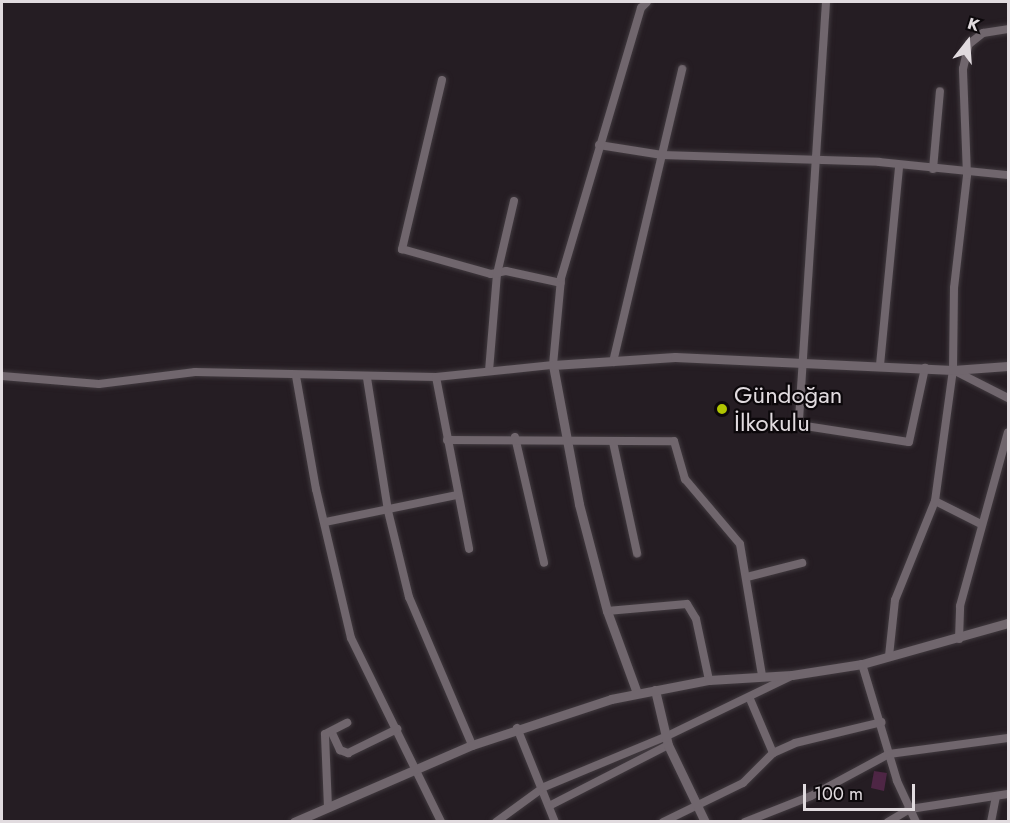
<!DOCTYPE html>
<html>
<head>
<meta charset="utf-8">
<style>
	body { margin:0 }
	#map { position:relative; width:1010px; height:823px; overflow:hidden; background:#251d23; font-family:Jost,sans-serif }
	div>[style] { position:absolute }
	.building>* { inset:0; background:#4e2645 }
	.roads { filter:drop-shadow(0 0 2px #413a3f) drop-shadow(0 0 2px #413a3f) }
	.minor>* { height:8px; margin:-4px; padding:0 4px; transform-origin:4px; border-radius:4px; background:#70666d }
	.tertiary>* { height:9px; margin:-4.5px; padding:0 4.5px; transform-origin:4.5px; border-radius:4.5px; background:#70666d }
	.dots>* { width:16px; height:16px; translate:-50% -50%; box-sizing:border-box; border:3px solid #0c080b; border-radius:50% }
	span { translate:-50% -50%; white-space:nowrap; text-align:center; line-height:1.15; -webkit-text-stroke:4.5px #0c080b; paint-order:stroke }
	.poi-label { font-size:24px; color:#e1dbdf }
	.left { translate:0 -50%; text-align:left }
	.frame { position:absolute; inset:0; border:3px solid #e1dbdf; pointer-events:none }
	.north { position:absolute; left:938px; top:12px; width:60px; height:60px; -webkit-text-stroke:4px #0c080b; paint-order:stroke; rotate:17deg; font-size:16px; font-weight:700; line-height:24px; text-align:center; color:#e1dbdf }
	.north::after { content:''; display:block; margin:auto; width:21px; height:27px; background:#e1dbdf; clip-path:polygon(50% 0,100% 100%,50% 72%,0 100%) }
	.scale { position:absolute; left:803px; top:784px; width:112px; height:27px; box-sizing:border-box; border:3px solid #e1dbdf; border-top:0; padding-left:8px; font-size:18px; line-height:21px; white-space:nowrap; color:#e1dbdf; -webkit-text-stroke:4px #0c080b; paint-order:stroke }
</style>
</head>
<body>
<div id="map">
	<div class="building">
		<i style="clip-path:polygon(874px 771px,887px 773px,884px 791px,871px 788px)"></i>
	</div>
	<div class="roads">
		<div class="minor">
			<i style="left:826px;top:2px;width:424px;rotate:93.7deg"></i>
			<i style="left:799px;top:425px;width:111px;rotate:8.8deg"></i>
			<i style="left:909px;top:442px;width:76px;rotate:-77.8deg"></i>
			<i style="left:442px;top:80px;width:174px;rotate:103.3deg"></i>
			<i style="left:402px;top:249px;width:92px;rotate:15.7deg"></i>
			<i style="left:491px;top:274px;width:15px;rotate:-11deg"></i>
			<i style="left:506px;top:271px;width:56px;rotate:12.3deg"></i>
			<i style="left:599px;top:145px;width:64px;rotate:9deg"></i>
			<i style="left:662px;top:155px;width:217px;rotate:1.8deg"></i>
			<i style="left:879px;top:162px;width:130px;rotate:5.8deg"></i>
			<i style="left:933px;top:169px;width:78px;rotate:-84.9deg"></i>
			<i style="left:613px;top:362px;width:301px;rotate:-76.7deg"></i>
			<i style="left:880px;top:365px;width:199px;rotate:-84.5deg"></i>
			<i style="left:953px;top:370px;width:62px;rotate:27deg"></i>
			<i style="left:489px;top:371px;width:97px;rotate:-85.3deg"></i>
			<i style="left:497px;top:274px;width:75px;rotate:-76.9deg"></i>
			<i style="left:2px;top:376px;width:97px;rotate:4.7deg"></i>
			<i style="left:99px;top:384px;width:97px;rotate:-7.1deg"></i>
			<i style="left:195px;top:372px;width:241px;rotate:1.2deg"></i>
			<i style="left:436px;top:377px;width:118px;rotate:-5.9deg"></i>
			<i style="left:553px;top:365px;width:87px;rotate:-84.7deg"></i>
			<i style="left:561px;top:278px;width:282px;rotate:-73.5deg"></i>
			<i style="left:641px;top:8px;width:8px;rotate:-45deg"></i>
			<i style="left:296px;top:376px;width:115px;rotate:80deg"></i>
			<i style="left:316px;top:489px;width:153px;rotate:76.8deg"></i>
			<i style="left:351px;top:638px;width:205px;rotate:63.9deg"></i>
			<i style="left:436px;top:377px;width:175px;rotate:79.1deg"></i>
			<i style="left:367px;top:378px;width:135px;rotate:81deg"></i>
			<i style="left:388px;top:511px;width:89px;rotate:76.3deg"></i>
			<i style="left:409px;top:597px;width:161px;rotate:66.9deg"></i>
			<i style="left:515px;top:437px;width:129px;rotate:77deg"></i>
			<i style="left:447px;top:440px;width:227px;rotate:0.3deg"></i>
			<i style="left:674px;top:441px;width:40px;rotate:74deg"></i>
			<i style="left:685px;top:479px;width:85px;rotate:49.8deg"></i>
			<i style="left:740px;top:544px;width:134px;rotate:80.5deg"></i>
			<i style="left:613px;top:442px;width:114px;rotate:77.8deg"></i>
			<i style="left:935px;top:501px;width:51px;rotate:26.6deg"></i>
			<i style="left:325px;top:522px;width:135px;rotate:-11.6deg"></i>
			<i style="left:747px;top:577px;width:57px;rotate:-14.3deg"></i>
			<i style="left:607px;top:611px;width:80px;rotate:-5deg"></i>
			<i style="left:687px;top:604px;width:17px;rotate:59deg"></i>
			<i style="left:696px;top:619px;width:62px;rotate:78deg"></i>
			<i style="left:959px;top:639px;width:33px;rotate:-88deg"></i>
			<i style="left:960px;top:606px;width:180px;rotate:-74.6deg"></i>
			<i style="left:889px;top:656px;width:56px;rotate:-83.9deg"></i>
			<i style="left:895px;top:600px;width:107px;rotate:-68deg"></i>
			<i style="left:935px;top:501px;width:132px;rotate:-82.2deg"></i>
			<i style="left:953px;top:370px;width:82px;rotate:-89.3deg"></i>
			<i style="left:954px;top:288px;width:114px;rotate:-83.4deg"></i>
			<i style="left:967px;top:175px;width:106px;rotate:-92.2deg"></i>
			<i style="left:963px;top:69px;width:26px;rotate:-77deg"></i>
			<i style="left:969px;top:44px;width:18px;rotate:-38deg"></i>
			<i style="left:983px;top:33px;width:25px;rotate:-9deg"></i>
			<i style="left:862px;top:664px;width:122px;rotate:73.3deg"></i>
			<i style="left:897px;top:781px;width:45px;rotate:65.1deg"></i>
			<i style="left:750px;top:699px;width:59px;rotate:66.9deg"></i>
			<i style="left:517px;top:728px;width:101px;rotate:68deg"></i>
			<i style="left:332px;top:733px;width:19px;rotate:65deg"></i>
			<i style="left:340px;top:750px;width:9px;rotate:21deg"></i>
			<i style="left:348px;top:753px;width:55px;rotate:-26.1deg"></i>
			<i style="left:549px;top:806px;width:134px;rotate:-27.1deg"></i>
			<i style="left:328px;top:807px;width:73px;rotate:-92.4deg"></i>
			<i style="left:325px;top:734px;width:25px;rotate:-27deg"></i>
			<i style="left:496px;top:822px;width:59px;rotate:-36.1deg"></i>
			<i style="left:544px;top:787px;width:131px;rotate:-22.5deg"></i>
			<i style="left:665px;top:737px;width:140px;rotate:-25.8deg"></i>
			<i style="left:663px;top:822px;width:89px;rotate:-26deg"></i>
			<i style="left:743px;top:783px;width:42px;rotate:-45deg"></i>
			<i style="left:773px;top:753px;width:24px;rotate:-24deg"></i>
			<i style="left:795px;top:743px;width:89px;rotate:-13.6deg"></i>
			<i style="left:745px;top:822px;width:71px;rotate:-21.5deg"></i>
			<i style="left:811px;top:796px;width:89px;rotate:-28.3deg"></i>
			<i style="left:889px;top:754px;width:120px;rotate:-7.7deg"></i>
			<i style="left:888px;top:822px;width:26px;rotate:-31deg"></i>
			<i style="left:910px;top:809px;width:99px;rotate:-8.7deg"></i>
			<i style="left:991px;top:822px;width:26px;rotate:-79deg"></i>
		</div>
		<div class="tertiary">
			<i style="left:655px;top:690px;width:57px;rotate:76.7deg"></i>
			<i style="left:668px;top:745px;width:85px;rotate:64.3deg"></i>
			<i style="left:637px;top:693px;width:87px;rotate:-110.1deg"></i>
			<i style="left:607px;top:611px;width:111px;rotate:-104.7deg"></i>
			<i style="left:579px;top:504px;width:141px;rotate:-100.6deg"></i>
			<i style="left:553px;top:365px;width:122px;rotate:-3.8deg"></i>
			<i style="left:675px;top:357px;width:278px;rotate:2.7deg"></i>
			<i style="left:953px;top:370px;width:55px;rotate:-4.2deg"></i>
			<i style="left:294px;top:822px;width:194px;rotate:-23.4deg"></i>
			<i style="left:472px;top:745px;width:146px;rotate:-18.3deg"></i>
			<i style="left:611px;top:699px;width:100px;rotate:-11deg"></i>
			<i style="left:709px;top:680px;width:83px;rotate:-3.4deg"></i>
			<i style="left:792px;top:675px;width:71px;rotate:-8.9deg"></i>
			<i style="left:862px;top:664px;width:152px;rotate:-15.7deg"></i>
		</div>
	</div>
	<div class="dots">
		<i style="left:722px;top:409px;background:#b0c501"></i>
	</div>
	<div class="poi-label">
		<span class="left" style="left:734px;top:409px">Gündoğan<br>İlkokulu</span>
	</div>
	<div class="frame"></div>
	<div class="north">K</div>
	<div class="scale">100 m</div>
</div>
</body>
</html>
